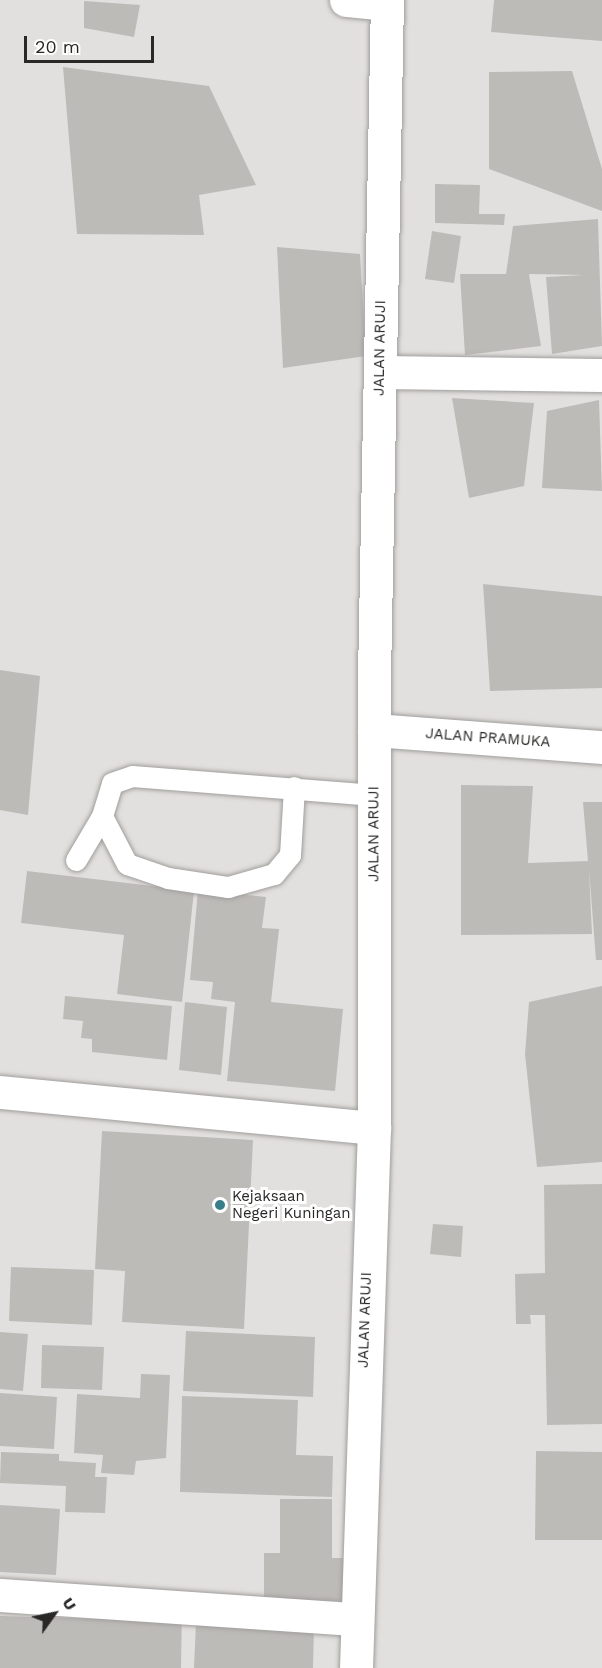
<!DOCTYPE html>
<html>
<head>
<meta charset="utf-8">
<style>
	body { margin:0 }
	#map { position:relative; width:602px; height:1668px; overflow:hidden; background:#e2e0de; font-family:"Work Sans",sans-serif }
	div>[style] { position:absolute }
	.building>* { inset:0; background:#bdbbb8 }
	.roads { filter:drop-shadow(0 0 2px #a09e9c) drop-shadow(0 0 2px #a09e9c) }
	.lane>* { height:21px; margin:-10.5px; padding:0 10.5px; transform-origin:10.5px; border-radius:10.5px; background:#fff }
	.street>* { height:33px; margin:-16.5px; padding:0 16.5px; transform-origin:16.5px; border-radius:16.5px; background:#fff }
	.secondary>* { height:33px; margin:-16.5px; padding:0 16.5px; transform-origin:16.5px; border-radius:16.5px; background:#fff }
	.dots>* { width:16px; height:16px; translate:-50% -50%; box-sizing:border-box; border:3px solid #fff; border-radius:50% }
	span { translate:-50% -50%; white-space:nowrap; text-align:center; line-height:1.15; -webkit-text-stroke:6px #fff; paint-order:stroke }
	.street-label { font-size:15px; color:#292827 }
	.poi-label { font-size:15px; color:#292827 }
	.left { translate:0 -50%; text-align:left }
	.north { position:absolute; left:24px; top:1584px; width:60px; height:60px; -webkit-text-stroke:4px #fff; paint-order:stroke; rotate:57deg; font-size:16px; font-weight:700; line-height:24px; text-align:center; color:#292827 }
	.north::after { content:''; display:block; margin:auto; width:21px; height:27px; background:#292827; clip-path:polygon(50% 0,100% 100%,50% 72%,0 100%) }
	.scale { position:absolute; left:24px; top:36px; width:130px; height:27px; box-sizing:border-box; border:3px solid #292827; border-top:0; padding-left:8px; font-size:18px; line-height:21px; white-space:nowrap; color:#292827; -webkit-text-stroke:4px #fff; paint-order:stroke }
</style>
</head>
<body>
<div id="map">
	<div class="building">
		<i style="clip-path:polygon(494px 0,602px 0,602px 41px,491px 32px)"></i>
		<i style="clip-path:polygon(84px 1px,140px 5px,134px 37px,84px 28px)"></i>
		<i style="clip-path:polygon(63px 67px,209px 86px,256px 185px,199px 195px,204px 235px,77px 234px)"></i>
		<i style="clip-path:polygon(572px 71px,602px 169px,602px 211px,489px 169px,489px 72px)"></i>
		<i style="clip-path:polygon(435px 184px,480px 185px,479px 214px,505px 214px,504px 225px,435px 223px)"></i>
		<i style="clip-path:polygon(598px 219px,602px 346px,552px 354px,546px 277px,583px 275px,529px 274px,541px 346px,465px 355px,460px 274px,506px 274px,513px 226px)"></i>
		<i style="clip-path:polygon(432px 231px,461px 236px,454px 283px,425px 279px)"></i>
		<i style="clip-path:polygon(277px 247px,360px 254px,366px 356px,283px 368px)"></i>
		<i style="clip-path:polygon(452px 398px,534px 403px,524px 486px,469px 498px)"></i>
		<i style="clip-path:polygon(599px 400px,602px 491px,542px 488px,547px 411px)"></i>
		<i style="clip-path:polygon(483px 584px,602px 596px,602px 688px,490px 691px)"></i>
		<i style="clip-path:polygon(0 670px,40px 676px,28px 815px,0 810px)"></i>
		<i style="clip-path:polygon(461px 785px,533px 786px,528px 863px,588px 861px,583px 802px,602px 802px,602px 960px,596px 960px,589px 869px,592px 934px,461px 935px)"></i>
		<i style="clip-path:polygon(27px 871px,194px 891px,182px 1002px,117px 994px,124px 935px,21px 923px)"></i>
		<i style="clip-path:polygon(198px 890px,266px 897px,262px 928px,279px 929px,271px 1002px,343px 1009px,335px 1091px,227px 1081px,235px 1002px,211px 999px,213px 982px,190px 980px)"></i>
		<i style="clip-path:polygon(602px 986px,602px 1162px,537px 1167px,525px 1054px,529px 1002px)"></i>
		<i style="clip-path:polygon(65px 996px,172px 1006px,167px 1060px,92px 1052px,92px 1039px,81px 1038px,83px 1021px,63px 1019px)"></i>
		<i style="clip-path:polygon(185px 1002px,227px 1007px,221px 1075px,179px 1070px)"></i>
		<i style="clip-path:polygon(102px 1131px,253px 1140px,244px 1329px,122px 1322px,125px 1271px,95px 1269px)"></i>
		<i style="clip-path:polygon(602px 1184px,602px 1424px,547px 1425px,545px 1315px,530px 1315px,531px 1324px,516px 1324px,515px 1274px,545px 1273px,544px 1185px)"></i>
		<i style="clip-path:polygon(433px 1224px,463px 1226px,461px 1257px,430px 1254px)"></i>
		<i style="clip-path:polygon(11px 1267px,94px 1270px,92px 1325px,9px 1321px)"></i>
		<i style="clip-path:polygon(186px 1331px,315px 1337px,313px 1397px,183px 1391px)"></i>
		<i style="clip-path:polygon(0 1332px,28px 1334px,23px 1391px,0 1389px)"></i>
		<i style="clip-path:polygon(42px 1345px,104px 1347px,102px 1390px,41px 1388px)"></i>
		<i style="clip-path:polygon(141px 1374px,170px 1375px,166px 1458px,136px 1461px,134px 1475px,101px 1473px,103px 1455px,74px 1453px,77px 1394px,140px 1398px)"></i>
		<i style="clip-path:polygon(0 1393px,57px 1397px,54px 1449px,0 1446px)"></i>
		<i style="clip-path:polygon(182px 1396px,298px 1400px,296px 1455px,333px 1456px,332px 1497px,180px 1492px)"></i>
		<i style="clip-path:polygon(536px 1451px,602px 1452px,602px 1540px,535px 1540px)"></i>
		<i style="clip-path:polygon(1px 1452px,59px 1454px,59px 1461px,96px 1463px,95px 1477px,107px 1477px,105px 1513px,65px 1512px,66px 1486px,0 1483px)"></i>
		<i style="clip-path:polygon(280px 1499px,332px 1499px,332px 1558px,348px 1558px,348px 1601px,264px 1600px,264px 1553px,280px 1553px)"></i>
		<i style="clip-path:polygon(0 1505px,60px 1509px,56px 1575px,0 1572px)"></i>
		<i style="clip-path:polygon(98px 1608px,182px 1609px,181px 1668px,0 1668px,0 1616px,97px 1619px)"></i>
		<i style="clip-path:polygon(196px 1622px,314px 1628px,313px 1668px,194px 1668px)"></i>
	</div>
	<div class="roads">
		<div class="lane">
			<i style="left:102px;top:816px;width:54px;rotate:62.5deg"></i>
			<i style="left:127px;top:864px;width:43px;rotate:18.9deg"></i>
			<i style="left:168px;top:878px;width:61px;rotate:8.5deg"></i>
			<i style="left:228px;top:887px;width:48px;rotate:-15.8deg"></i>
			<i style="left:274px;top:874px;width:25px;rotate:-50deg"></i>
			<i style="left:290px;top:855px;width:68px;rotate:-86.6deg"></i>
			<i style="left:76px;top:860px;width:51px;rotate:-59.4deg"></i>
			<i style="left:102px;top:816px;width:34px;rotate:-73deg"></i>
			<i style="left:112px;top:783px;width:21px;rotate:-19deg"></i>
			<i style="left:132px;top:776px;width:243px;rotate:4.5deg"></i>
		</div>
		<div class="street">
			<i style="left:346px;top:0;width:41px;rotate:5.6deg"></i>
			<i style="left:380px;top:372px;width:222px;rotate:0.8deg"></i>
			<i style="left:374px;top:730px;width:229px;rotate:4.3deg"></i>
			<i style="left:0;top:1092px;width:376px;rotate:5.5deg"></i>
			<i style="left:0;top:1595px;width:357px;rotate:3.9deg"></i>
		</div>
		<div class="secondary">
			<i style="left:356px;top:1668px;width:540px;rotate:-88.09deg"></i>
			<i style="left:374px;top:1128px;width:452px;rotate:-90deg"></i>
			<i style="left:374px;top:676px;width:676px;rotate:-88.9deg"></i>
		</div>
	</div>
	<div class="dots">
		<i style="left:220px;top:1205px;background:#397f8b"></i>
	</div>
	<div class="street-label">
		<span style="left:380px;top:348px;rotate:-89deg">JALAN ARUJI</span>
		<span style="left:488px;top:738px;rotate:4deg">JALAN PRAMUKA</span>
		<span style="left:374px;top:834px;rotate:-90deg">JALAN ARUJI</span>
		<span style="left:365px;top:1320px;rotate:-88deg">JALAN ARUJI</span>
	</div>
	<div class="poi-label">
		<span class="left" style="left:232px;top:1205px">Kejaksaan<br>Negeri Kuningan</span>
	</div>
	<div class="north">U</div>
	<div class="scale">20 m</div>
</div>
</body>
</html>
